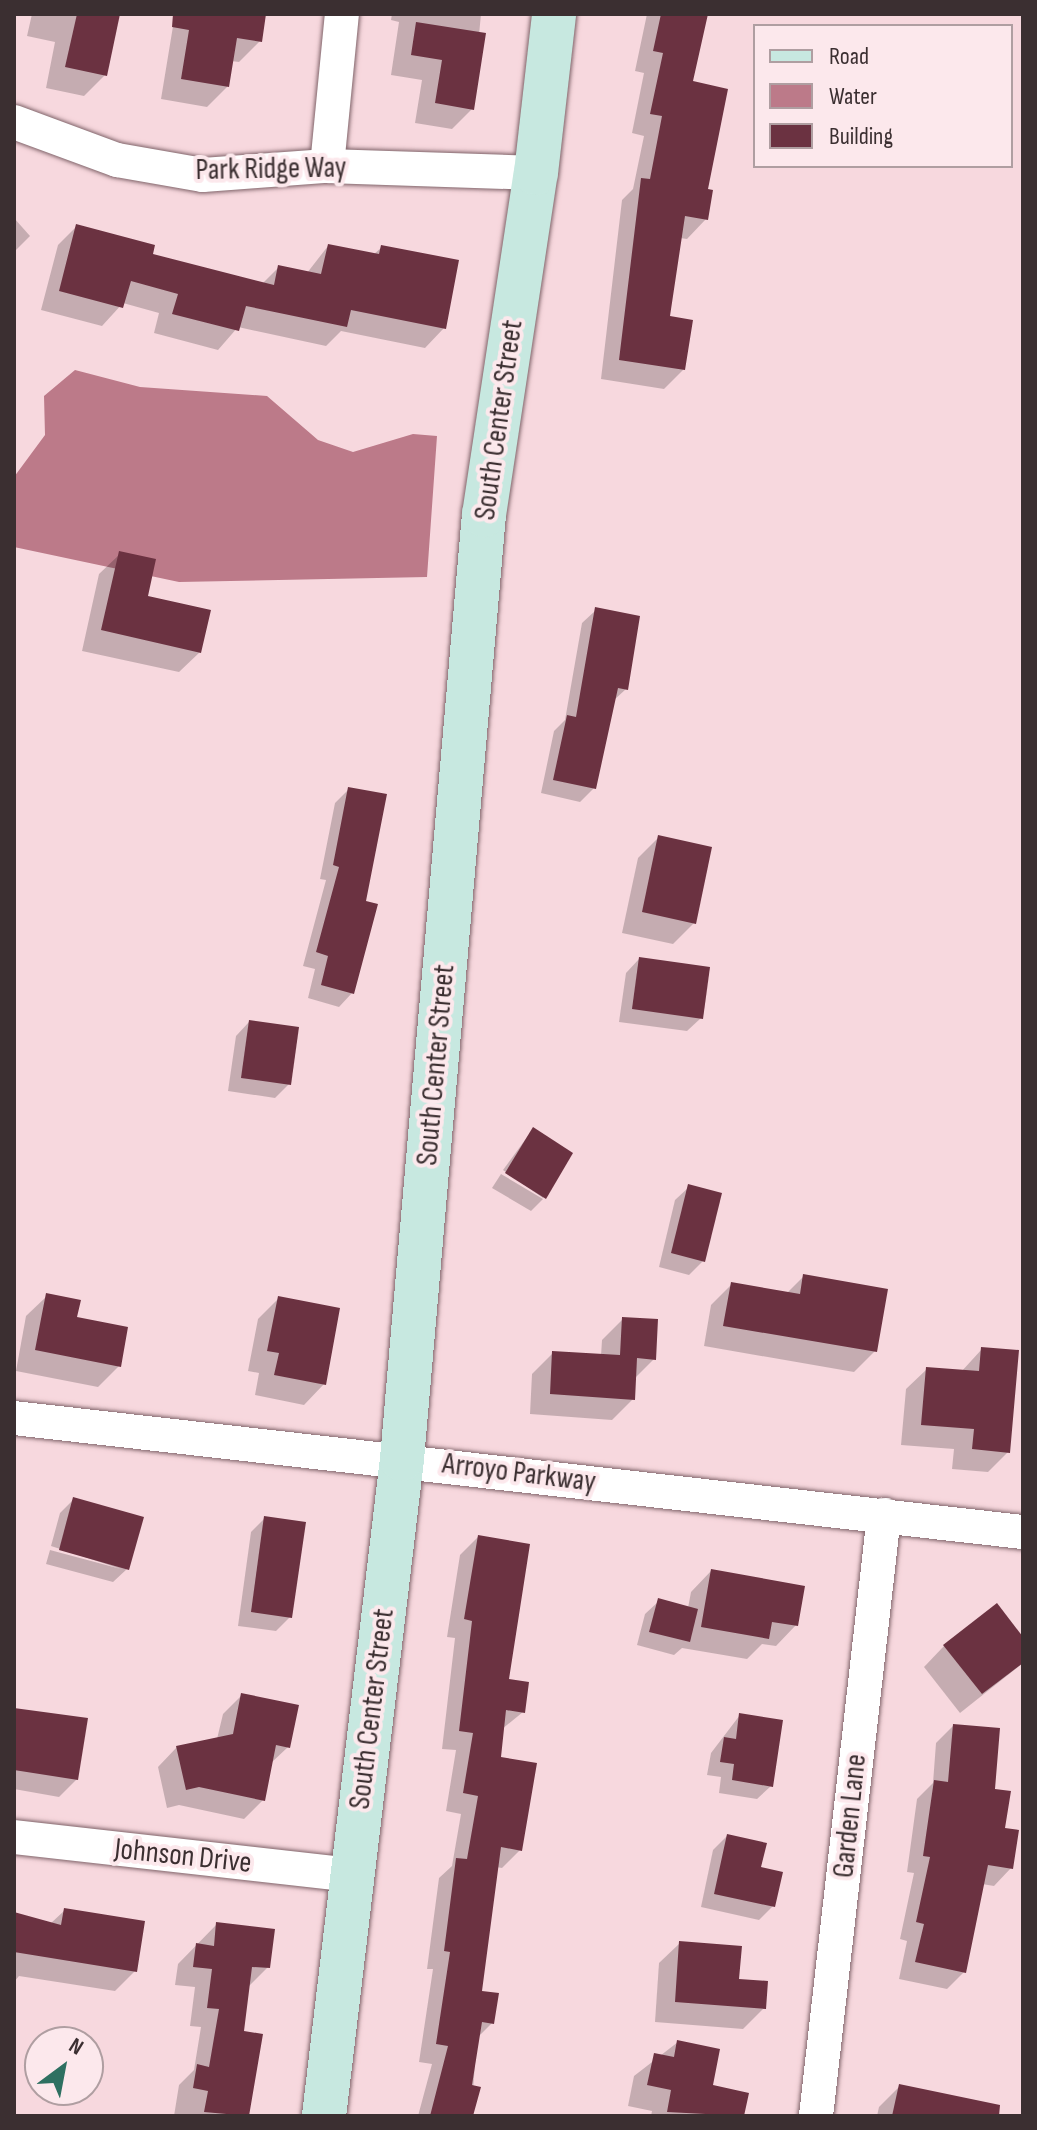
<!DOCTYPE html>
<html>
<head>
<meta charset="utf-8">
<style>
	body { margin:0 }
	#map { position:relative; width:1037px; height:2130px; overflow:hidden; background:#f7d8de; font-family:"Sofia Sans Condensed",sans-serif }
	div>[style] { position:absolute }
	.water>* { inset:0; background:#bc7a89 }
	.shadow>* { inset:0; background:#0003 }
	.building>* { inset:0; background:#6b3241 }
	.roads { filter:drop-shadow(0 0 2px #80646a) drop-shadow(0 0 2px #80646a) }
	.street>* { height:34px; margin:-17px; padding:0 17px; transform-origin:17px; border-radius:17px; background:#fff }
	.secondary>* { height:44px; margin:-22px; padding:0 22px; transform-origin:22px; border-radius:22px; background:#c7e8e0 }
	span { translate:-50% -50%; white-space:nowrap; text-align:center; line-height:1.15; -webkit-text-stroke:8px #fce8ec; paint-order:stroke }
	.street-label { font-size:30px; color:#3b2f31 }
	.frame { position:absolute; inset:0; border:16px solid #3b2f31; pointer-events:none }
	.legend { position:absolute; left:753px; top:24px; width:260px; height:144px; box-sizing:border-box; background:#fce8ec; border:2px solid #af9ea1; margin:0; padding:10px 14px; list-style:none; font-size:24px; color:#3b2f31 }
	.legend li { display:flex; align-items:center; gap:16px; height:40px }
	.legend b { width:40px; border:2px solid #af9ea1 }
	.north { position:absolute; left:24px; top:2026px; width:80px; height:80px; box-sizing:border-box; background:#fce8ec; border:2px solid #af9ea1; border-radius:50%; rotate:32deg; font-size:22px; font-weight:700; line-height:32px; text-align:center; color:#3b2f31 }
	.north::after { content:''; display:block; margin:auto; width:28px; height:36px; background:#2e7061; clip-path:polygon(50% 0,100% 100%,50% 72%,0 100%) }
</style>
</head>
<body>
<div id="map">
	<div class="water">
		<i style="clip-path:polygon(75px 370px,140px 387px,267px 396px,318px 440px,353px 452px,413px 434px,437px 436px,427px 577px,179px 582px,14px 547px,14px 477px,45px 435px,44px 396px)"></i>
	</div>
	<div class="shadow">
		<i style="clip-path:polygon(32px 14px,118px 14px,105px 75px,84px 96px,46px 88px,55px 42px,27px 36px)"></i>
		<i style="clip-path:polygon(175px 14px,264px 14px,260px 41px,239px 62px,231px 61px,227px 87px,207px 107px,161px 99px)"></i>
		<i style="clip-path:polygon(392px 14px,481px 14px,472px 109px,452px 129px,415px 123px,422px 80px,391px 75px,399px 22px,391px 20px)"></i>
		<i style="clip-path:polygon(647px 14px,706px 14px,690px 83px,706px 219px,687px 239px,680px 238px,668px 318px,684px 369px,664px 389px,601px 379px,622px 200px,633px 189px,644px 136px,632px 133px,644px 73px,635px 71px)"></i>
		<i style="clip-path:polygon(14px 218px,30px 236px,14px 252px)"></i>
		<i style="clip-path:polygon(77px 226px,150px 255px,262px 284px,279px 267px,307px 273px,328px 246px,373px 255px,382px 247px,444px 328px,425px 348px,341px 331px,326px 346px,238px 327px,218px 350px,154px 333px,159px 313px,123px 303px,102px 326px,41px 310px,58px 245px)"></i>
		<i style="clip-path:polygon(120px 554px,146px 598px,200px 652px,179px 672px,82px 651px,99px 574px)"></i>
		<i style="clip-path:polygon(596px 610px,626px 689px,613px 701px,594px 788px,580px 802px,541px 793px,554px 731px,565px 720px,582px 623px)"></i>
		<i style="clip-path:polygon(349px 789px,364px 902px,352px 993px,339px 1007px,308px 998px,315px 969px,303px 966px,326px 880px,320px 879px,335px 803px)"></i>
		<i style="clip-path:polygon(659px 837px,694px 923px,673px 944px,622px 933px,638px 858px)"></i>
		<i style="clip-path:polygon(639px 959px,701px 1018px,687px 1031px,619px 1022px,626px 973px)"></i>
		<i style="clip-path:polygon(249px 1022px,289px 1084px,275px 1098px,228px 1091px,236px 1036px)"></i>
		<i style="clip-path:polygon(533px 1129px,571px 1154px,543px 1198px,503px 1170px)"></i>
		<i style="clip-path:polygon(501px 1174px,543px 1199px,531px 1211px,492px 1188px)"></i>
		<i style="clip-path:polygon(689px 1187px,703px 1261px,689px 1275px,659px 1267px,675px 1200px)"></i>
		<i style="clip-path:polygon(804px 1276px,875px 1351px,854px 1372px,704px 1346px,711px 1305px,732px 1284px,786px 1294px)"></i>
		<i style="clip-path:polygon(47px 1296px,119px 1366px,98px 1387px,16px 1371px,26px 1316px)"></i>
		<i style="clip-path:polygon(279px 1298px,324px 1384px,304px 1405px,255px 1395px,259px 1373px,248px 1371px,258px 1319px)"></i>
		<i style="clip-path:polygon(623px 1319px,654px 1359px,634px 1379px,633px 1399px,612px 1420px,530px 1414px,532px 1374px,553px 1353px,601px 1356px,602px 1340px)"></i>
		<i style="clip-path:polygon(982px 1349px,1008px 1452px,988px 1472px,952px 1469px,954px 1449px,901px 1445px,906px 1389px,927px 1369px,961px 1372px)"></i>
		<i style="clip-path:polygon(74px 1499px,127px 1569px,113px 1582px,46px 1564px,50px 1550px,121px 1569px,51px 1546px,60px 1513px)"></i>
		<i style="clip-path:polygon(265px 1518px,290px 1617px,276px 1631px,238px 1626px,251px 1532px)"></i>
		<i style="clip-path:polygon(478px 1537px,506px 1681px,523px 1712px,502px 1729px,498px 1759px,520px 1850px,502px 1868px,496px 1867px,480px 1992px,492px 2023px,477px 2038px,471px 2116px,418px 2116px,432px 2064px,419px 2062px,433px 1969px,427px 1969px,439px 1878px,452px 1866px,461px 1814px,446px 1811px,456px 1750px,442px 1749px,455px 1638px,447px 1637px,460px 1555px)"></i>
		<i style="clip-path:polygon(711px 1571px,796px 1625px,776px 1646px,762px 1644px,747px 1659px,682px 1648px,674px 1655px,637px 1645px,645px 1614px,659px 1601px,688px 1608px,691px 1592px)"></i>
		<i style="clip-path:polygon(1023px 1640px,1023px 1663px,960px 1713px,924px 1667px,944px 1646px)"></i>
		<i style="clip-path:polygon(242px 1695px,288px 1747px,270px 1764px,263px 1800px,244px 1819px,179px 1805px,167px 1808px,158px 1767px,177px 1747px,217px 1739px,223px 1714px)"></i>
		<i style="clip-path:polygon(14px 1709px,77px 1779px,59px 1797px,14px 1789px)"></i>
		<i style="clip-path:polygon(740px 1715px,771px 1786px,757px 1799px,719px 1793px,721px 1777px,707px 1775px,711px 1753px)"></i>
		<i style="clip-path:polygon(953px 1726px,993px 1790px,1011px 1868px,994px 1886px,982px 1884px,964px 1972px,947px 1989px,899px 1979px,907px 1941px,900px 1939px,914px 1873px,907px 1872px,917px 1799px,933px 1783px,936px 1743px)"></i>
		<i style="clip-path:polygon(727px 1836px,759px 1869px,773px 1906px,759px 1920px,701px 1907px,713px 1850px)"></i>
		<i style="clip-path:polygon(65px 1910px,135px 1971px,115px 1991px,19px 1976px,14px 1982px,14px 1914px,50px 1924px)"></i>
		<i style="clip-path:polygon(217px 1924px,268px 1967px,249px 1986px,242px 2032px,261px 2035px,247px 2116px,174px 2116px,179px 2085px,194px 2070px,201px 2027px,190px 2026px,195px 1987px,175px 1985px,178px 1964px)"></i>
		<i style="clip-path:polygon(680px 1943px,737px 1981px,764px 2008px,743px 2029px,655px 2022px,659px 1963px)"></i>
		<i style="clip-path:polygon(678px 2042px,710px 2087px,746px 2094px,742px 2116px,651px 2116px,652px 2111px,628px 2106px,634px 2076px)"></i>
		<i style="clip-path:polygon(900px 2086px,951px 2116px,877px 2116px,879px 2107px)"></i>
	</div>
	<div class="building">
		<i style="clip-path:polygon(77px 14px,120px 14px,107px 76px,65px 67px)"></i>
		<i style="clip-path:polygon(173px 14px,266px 14px,262px 42px,237px 38px,229px 87px,181px 79px,189px 30px,172px 27px)"></i>
		<i style="clip-path:polygon(661px 14px,708px 14px,693px 81px,728px 89px,708px 189px,713px 190px,708px 220px,685px 216px,670px 316px,693px 320px,685px 370px,619px 360px,641px 178px,650px 179px,662px 116px,650px 114px,663px 53px,653px 51px)"></i>
		<i style="clip-path:polygon(416px 22px,486px 33px,474px 110px,435px 103px,442px 60px,411px 55px)"></i>
		<i style="clip-path:polygon(76px 224px,155px 245px,153px 254px,274px 285px,278px 265px,321px 274px,328px 244px,379px 254px,381px 245px,459px 260px,446px 329px,351px 310px,347px 327px,246px 306px,239px 331px,172px 314px,178px 294px,131px 281px,123px 308px,59px 291px)"></i>
		<i style="clip-path:polygon(119px 551px,156px 559px,148px 596px,211px 610px,201px 653px,101px 630px)"></i>
		<i style="clip-path:polygon(595px 607px,640px 616px,628px 690px,618px 688px,596px 789px,553px 780px,567px 715px,576px 717px)"></i>
		<i style="clip-path:polygon(348px 787px,387px 794px,366px 901px,378px 904px,354px 994px,321px 985px,328px 956px,316px 952px,339px 867px,333px 865px)"></i>
		<i style="clip-path:polygon(658px 835px,712px 847px,696px 924px,642px 912px)"></i>
		<i style="clip-path:polygon(639px 957px,710px 967px,703px 1019px,632px 1009px)"></i>
		<i style="clip-path:polygon(249px 1020px,299px 1027px,291px 1085px,241px 1078px)"></i>
		<i style="clip-path:polygon(533px 1127px,573px 1153px,546px 1199px,505px 1173px)"></i>
		<i style="clip-path:polygon(688px 1184px,722px 1193px,705px 1262px,671px 1253px)"></i>
		<i style="clip-path:polygon(803px 1274px,888px 1289px,877px 1352px,723px 1326px,731px 1282px,800px 1294px)"></i>
		<i style="clip-path:polygon(46px 1293px,81px 1300px,77px 1317px,128px 1327px,121px 1367px,35px 1350px)"></i>
		<i style="clip-path:polygon(278px 1296px,340px 1308px,326px 1385px,274px 1375px,279px 1353px,267px 1351px)"></i>
		<i style="clip-path:polygon(622px 1317px,658px 1319px,656px 1360px,637px 1358px,635px 1400px,550px 1394px,552px 1351px,620px 1355px)"></i>
		<i style="clip-path:polygon(981px 1347px,1019px 1350px,1010px 1453px,972px 1449px,974px 1429px,921px 1425px,926px 1367px,979px 1371px)"></i>
		<i style="clip-path:polygon(73px 1497px,144px 1517px,129px 1570px,59px 1550px)"></i>
		<i style="clip-path:polygon(264px 1516px,306px 1522px,292px 1618px,251px 1612px)"></i>
		<i style="clip-path:polygon(478px 1535px,530px 1544px,509px 1679px,529px 1682px,525px 1713px,506px 1710px,501px 1757px,537px 1763px,522px 1851px,501px 1847px,482px 1991px,499px 1993px,494px 2024px,482px 2022px,472px 2085px,481px 2087px,473px 2116px,430px 2116px,448px 2046px,436px 2044px,450px 1952px,444px 1951px,456px 1858px,467px 1859px,478px 1796px,463px 1793px,473px 1733px,459px 1731px,472px 1621px,464px 1619px)"></i>
		<i style="clip-path:polygon(711px 1569px,805px 1586px,798px 1626px,772px 1622px,769px 1639px,701px 1627px)"></i>
		<i style="clip-path:polygon(658px 1598px,698px 1609px,690px 1642px,649px 1632px)"></i>
		<i style="clip-path:polygon(997px 1603px,1023px 1637px,1023px 1663px,982px 1694px,943px 1645px)"></i>
		<i style="clip-path:polygon(241px 1693px,299px 1705px,290px 1748px,276px 1745px,265px 1801px,199px 1787px,186px 1790px,176px 1746px,233px 1734px)"></i>
		<i style="clip-path:polygon(14px 1708px,88px 1718px,78px 1780px,14px 1770px)"></i>
		<i style="clip-path:polygon(739px 1713px,783px 1720px,773px 1787px,732px 1780px,734px 1764px,720px 1762px,724px 1737px,736px 1739px)"></i>
		<i style="clip-path:polygon(953px 1724px,1000px 1728px,995px 1789px,1011px 1791px,1005px 1828px,1019px 1830px,1013px 1869px,988px 1865px,966px 1973px,915px 1962px,924px 1924px,916px 1922px,930px 1857px,923px 1856px,934px 1780px,948px 1782px)"></i>
		<i style="clip-path:polygon(727px 1834px,767px 1843px,761px 1867px,783px 1872px,775px 1907px,714px 1894px)"></i>
		<i style="clip-path:polygon(64px 1908px,145px 1921px,137px 1972px,14px 1952px,14px 1912px,61px 1925px)"></i>
		<i style="clip-path:polygon(216px 1922px,275px 1929px,270px 1968px,252px 1967px,244px 2031px,263px 2034px,249px 2116px,204px 2112px,208px 2091px,193px 2088px,197px 2064px,209px 2067px,219px 2009px,207px 2008px,212px 1969px,193px 1967px,196px 1943px,214px 1946px)"></i>
		<i style="clip-path:polygon(679px 1941px,742px 1946px,739px 1979px,768px 1981px,766px 2009px,675px 2002px)"></i>
		<i style="clip-path:polygon(677px 2040px,720px 2049px,713px 2085px,749px 2093px,744px 2116px,667px 2112px,671px 2090px,647px 2085px,654px 2053px,674px 2057px)"></i>
		<i style="clip-path:polygon(899px 2084px,1000px 2105px,999px 2116px,892px 2116px)"></i>
	</div>
	<div class="roads">
		<div class="street">
			<i style="left:14px;top:122px;width:110px;rotate:20.3deg"></i>
			<i style="left:117px;top:160px;width:87px;rotate:9.9deg"></i>
			<i style="left:203px;top:175px;width:124px;rotate:-4.2deg"></i>
			<i style="left:327px;top:166px;width:209px;rotate:1.9deg"></i>
			<i style="left:327px;top:166px;width:153px;rotate:-84.4deg"></i>
			<i style="left:14px;top:1418px;width:1015px;rotate:6.45deg"></i>
			<i style="left:14px;top:1837px;width:340px;rotate:6.4deg"></i>
			<i style="left:816px;top:2116px;width:605px;rotate:-83.54deg"></i>
		</div>
		<div class="secondary">
			<i style="left:324px;top:2116px;width:662px;rotate:-83.23deg"></i>
			<i style="left:402px;top:1459px;width:948px;rotate:-85.04deg"></i>
			<i style="left:484px;top:515px;width:346px;rotate:-81.4deg"></i>
			<i style="left:536px;top:173px;width:160px;rotate:-83.5deg"></i>
		</div>
	</div>
	<div class="street-label">
		<span style="left:271px;top:169px;rotate:-1deg">Park Ridge Way</span>
		<span style="left:499px;top:420px;rotate:-82deg">South Center Street</span>
		<span style="left:436px;top:1065px;rotate:-85deg">South Center Street</span>
		<span style="left:519px;top:1473px;rotate:7deg">Arroyo Parkway</span>
		<span style="left:372px;top:1709px;rotate:-83deg">South Center Street</span>
		<span style="left:850px;top:1816px;rotate:-84deg">Garden Lane</span>
		<span style="left:183px;top:1856px;rotate:6deg">Johnson Drive</span>
	</div>
	<div class="frame"></div>
	<ul class="legend">
	<li><b style="height:10px;background:#c7e8e0"></b>Road</li>
	<li><b style="height:22px;background:#bc7a89"></b>Water</li>
	<li><b style="height:22px;background:#6b3241"></b>Building</li>
	</ul>
	<div class="north">N</div>
</div>
</body>
</html>
